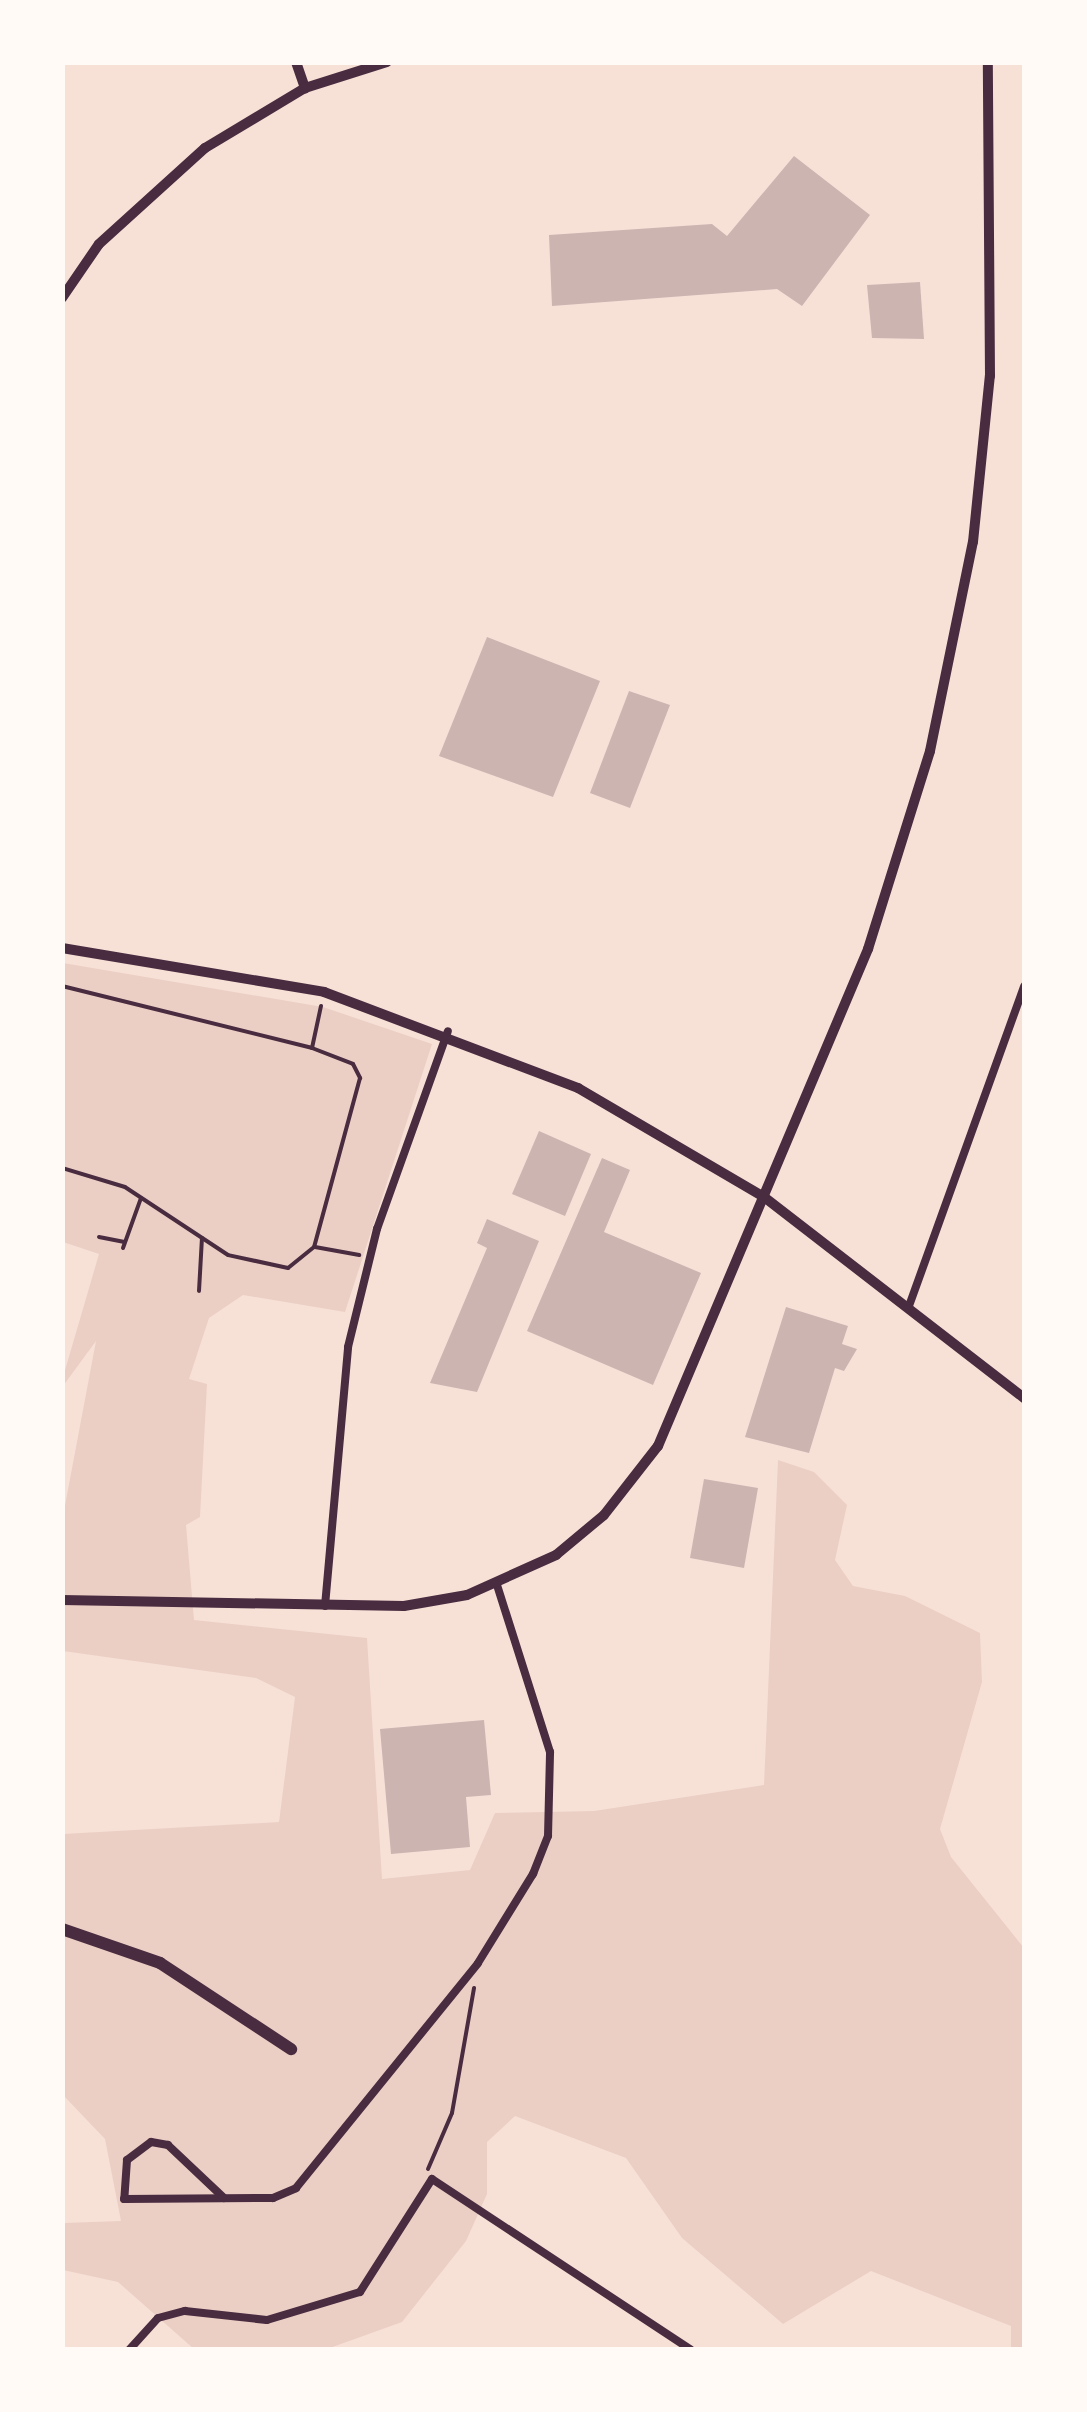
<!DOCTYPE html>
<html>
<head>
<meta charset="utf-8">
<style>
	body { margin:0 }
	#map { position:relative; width:1087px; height:2412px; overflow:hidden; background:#f7e1d7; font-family:"IBM Plex Sans",sans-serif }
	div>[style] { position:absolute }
	.green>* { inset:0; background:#ebcfc5 }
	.building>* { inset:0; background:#ccb4b1 }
	.path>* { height:4px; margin:-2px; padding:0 2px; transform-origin:2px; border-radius:2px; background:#4a2c40 }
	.minor>* { height:8px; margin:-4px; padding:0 4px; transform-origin:4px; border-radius:4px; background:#4a2c40 }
	.tertiary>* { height:10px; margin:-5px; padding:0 5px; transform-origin:5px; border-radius:5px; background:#4a2c40 }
	.primary>* { height:12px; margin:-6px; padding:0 6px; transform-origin:6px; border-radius:6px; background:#4a2c40 }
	span { translate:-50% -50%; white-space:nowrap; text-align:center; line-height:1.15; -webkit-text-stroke:9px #fffaf5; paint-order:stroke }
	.frame { position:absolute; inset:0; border:65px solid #fffaf5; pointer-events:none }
</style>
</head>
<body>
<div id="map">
	<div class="green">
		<i style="clip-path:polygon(63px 963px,323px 1007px,432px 1044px,345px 1312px,243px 1295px,209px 1318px,189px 1379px,207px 1384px,200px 1517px,186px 1525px,194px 1620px,367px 1638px,382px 1879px,470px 1870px,495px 1813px,594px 1811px,764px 1785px,778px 1460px,814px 1472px,847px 1505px,835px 1560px,853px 1586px,905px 1596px,980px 1633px,982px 1682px,940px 1829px,951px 1857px,1024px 1948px,1024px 2349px,1011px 2349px,1011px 2326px,871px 2271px,783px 2324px,682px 2238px,626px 2158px,515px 2116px,487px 2142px,487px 2194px,466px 2241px,402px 2322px,327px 2349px,194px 2349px,118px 2282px,63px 2270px,63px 2223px,121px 2221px,105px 2139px,63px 2095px,63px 1834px,279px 1822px,295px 1697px,256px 1678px,63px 1651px,63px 1516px,96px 1341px,63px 1386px,63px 1377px,99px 1254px,63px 1242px)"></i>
	</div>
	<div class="building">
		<i style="clip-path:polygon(794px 156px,870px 215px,802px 306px,777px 289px,552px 306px,549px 235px,712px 224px,727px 236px)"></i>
		<i style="clip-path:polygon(920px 282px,924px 339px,872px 338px,867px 285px)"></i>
		<i style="clip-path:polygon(487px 637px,600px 681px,553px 797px,439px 756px)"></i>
		<i style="clip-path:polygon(629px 691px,670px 705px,630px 808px,590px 793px)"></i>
		<i style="clip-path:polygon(539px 1131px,591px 1154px,565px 1216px,512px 1194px)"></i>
		<i style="clip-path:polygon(602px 1158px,630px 1170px,604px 1232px,701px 1273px,653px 1385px,527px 1331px)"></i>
		<i style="clip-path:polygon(487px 1219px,539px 1241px,477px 1392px,430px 1383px,487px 1248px,477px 1243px)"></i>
		<i style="clip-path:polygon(786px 1307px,848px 1326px,842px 1344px,857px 1349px,844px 1371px,835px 1368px,809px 1453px,745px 1437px)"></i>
		<i style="clip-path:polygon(704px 1479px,758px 1488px,744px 1568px,690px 1558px)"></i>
		<i style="clip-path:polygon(484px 1720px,491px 1795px,466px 1797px,470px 1847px,391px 1854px,380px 1729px)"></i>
	</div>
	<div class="path">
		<i style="left:62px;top:986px;width:258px;rotate:13.9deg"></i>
		<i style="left:312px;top:1048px;width:44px;rotate:21.3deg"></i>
		<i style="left:353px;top:1064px;width:16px;rotate:63deg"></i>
		<i style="left:360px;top:1078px;width:175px;rotate:105.2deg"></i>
		<i style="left:314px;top:1247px;width:33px;rotate:141deg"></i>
		<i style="left:288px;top:1268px;width:61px;rotate:-167.8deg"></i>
		<i style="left:228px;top:1255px;width:123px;rotate:-146.6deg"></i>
		<i style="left:125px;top:1187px;width:66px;rotate:-163.2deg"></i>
		<i style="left:312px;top:1048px;width:43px;rotate:-77.9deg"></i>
		<i style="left:99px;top:1237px;width:26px;rotate:11deg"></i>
		<i style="left:315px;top:1247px;width:45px;rotate:10.3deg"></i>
		<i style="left:123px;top:1248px;width:53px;rotate:-70.2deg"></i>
		<i style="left:199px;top:1291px;width:53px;rotate:-86.8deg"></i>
		<i style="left:428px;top:2169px;width:61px;rotate:-66.8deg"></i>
		<i style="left:452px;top:2113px;width:127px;rotate:-80deg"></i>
	</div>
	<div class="minor">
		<i style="left:909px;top:1306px;width:340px;rotate:-70.2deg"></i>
		<i style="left:325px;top:1606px;width:260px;rotate:-84.9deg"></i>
		<i style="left:348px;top:1347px;width:122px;rotate:-76.2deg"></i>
		<i style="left:377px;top:1229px;width:210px;rotate:-70.3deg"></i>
		<i style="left:224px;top:2198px;width:77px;rotate:-136.6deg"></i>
		<i style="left:168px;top:2145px;width:17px;rotate:-170deg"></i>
		<i style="left:151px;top:2142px;width:30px;rotate:143deg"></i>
		<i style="left:127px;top:2160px;width:39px;rotate:94deg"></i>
		<i style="left:124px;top:2199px;width:149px;rotate:-0.4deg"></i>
		<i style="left:273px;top:2198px;width:25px;rotate:-23deg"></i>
		<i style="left:296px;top:2188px;width:289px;rotate:-51deg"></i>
		<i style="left:478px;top:1963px;width:105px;rotate:-58.3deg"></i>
		<i style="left:533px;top:1874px;width:41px;rotate:-68.5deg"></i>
		<i style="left:548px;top:1836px;width:84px;rotate:-88.6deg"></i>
		<i style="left:550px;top:1752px;width:175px;rotate:-107.6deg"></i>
		<i style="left:129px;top:2350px;width:43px;rotate:-47.8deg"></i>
		<i style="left:158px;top:2318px;width:28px;rotate:-15deg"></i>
		<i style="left:185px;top:2311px;width:82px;rotate:6.3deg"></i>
		<i style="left:267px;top:2320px;width:97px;rotate:-16.8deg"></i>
		<i style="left:360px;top:2292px;width:134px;rotate:-57.5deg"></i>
		<i style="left:432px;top:2179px;width:310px;rotate:33.4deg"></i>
	</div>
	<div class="tertiary">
		<i style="left:296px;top:62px;width:28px;rotate:71deg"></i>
		<i style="left:62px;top:298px;width:65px;rotate:-55.6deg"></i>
		<i style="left:99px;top:244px;width:143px;rotate:-42.2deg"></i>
		<i style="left:205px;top:148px;width:117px;rotate:-31deg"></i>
		<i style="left:305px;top:88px;width:86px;rotate:-17.6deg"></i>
		<i style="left:62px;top:948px;width:266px;rotate:9.5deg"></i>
		<i style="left:324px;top:992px;width:272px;rotate:20.7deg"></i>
		<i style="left:578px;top:1088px;width:216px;rotate:30.4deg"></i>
		<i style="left:764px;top:1197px;width:329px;rotate:37.7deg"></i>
		<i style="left:62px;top:1600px;width:342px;rotate:1deg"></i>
		<i style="left:404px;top:1606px;width:64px;rotate:-9.9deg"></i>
		<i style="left:467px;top:1595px;width:98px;rotate:-24.2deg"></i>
		<i style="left:556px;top:1555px;width:62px;rotate:-39.8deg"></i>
		<i style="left:604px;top:1515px;width:88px;rotate:-52deg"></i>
		<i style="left:658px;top:1446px;width:540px;rotate:-67.09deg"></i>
		<i style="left:868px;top:949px;width:207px;rotate:-72.6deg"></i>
		<i style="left:930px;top:751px;width:213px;rotate:-78.4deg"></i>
		<i style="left:973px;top:542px;width:167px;rotate:-84.2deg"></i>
		<i style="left:990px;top:376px;width:314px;rotate:-90.4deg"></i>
	</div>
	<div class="primary">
		<i style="left:62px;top:1929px;width:104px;rotate:19.1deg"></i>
		<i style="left:160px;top:1963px;width:157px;rotate:33.3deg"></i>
	</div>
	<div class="frame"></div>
</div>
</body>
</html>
